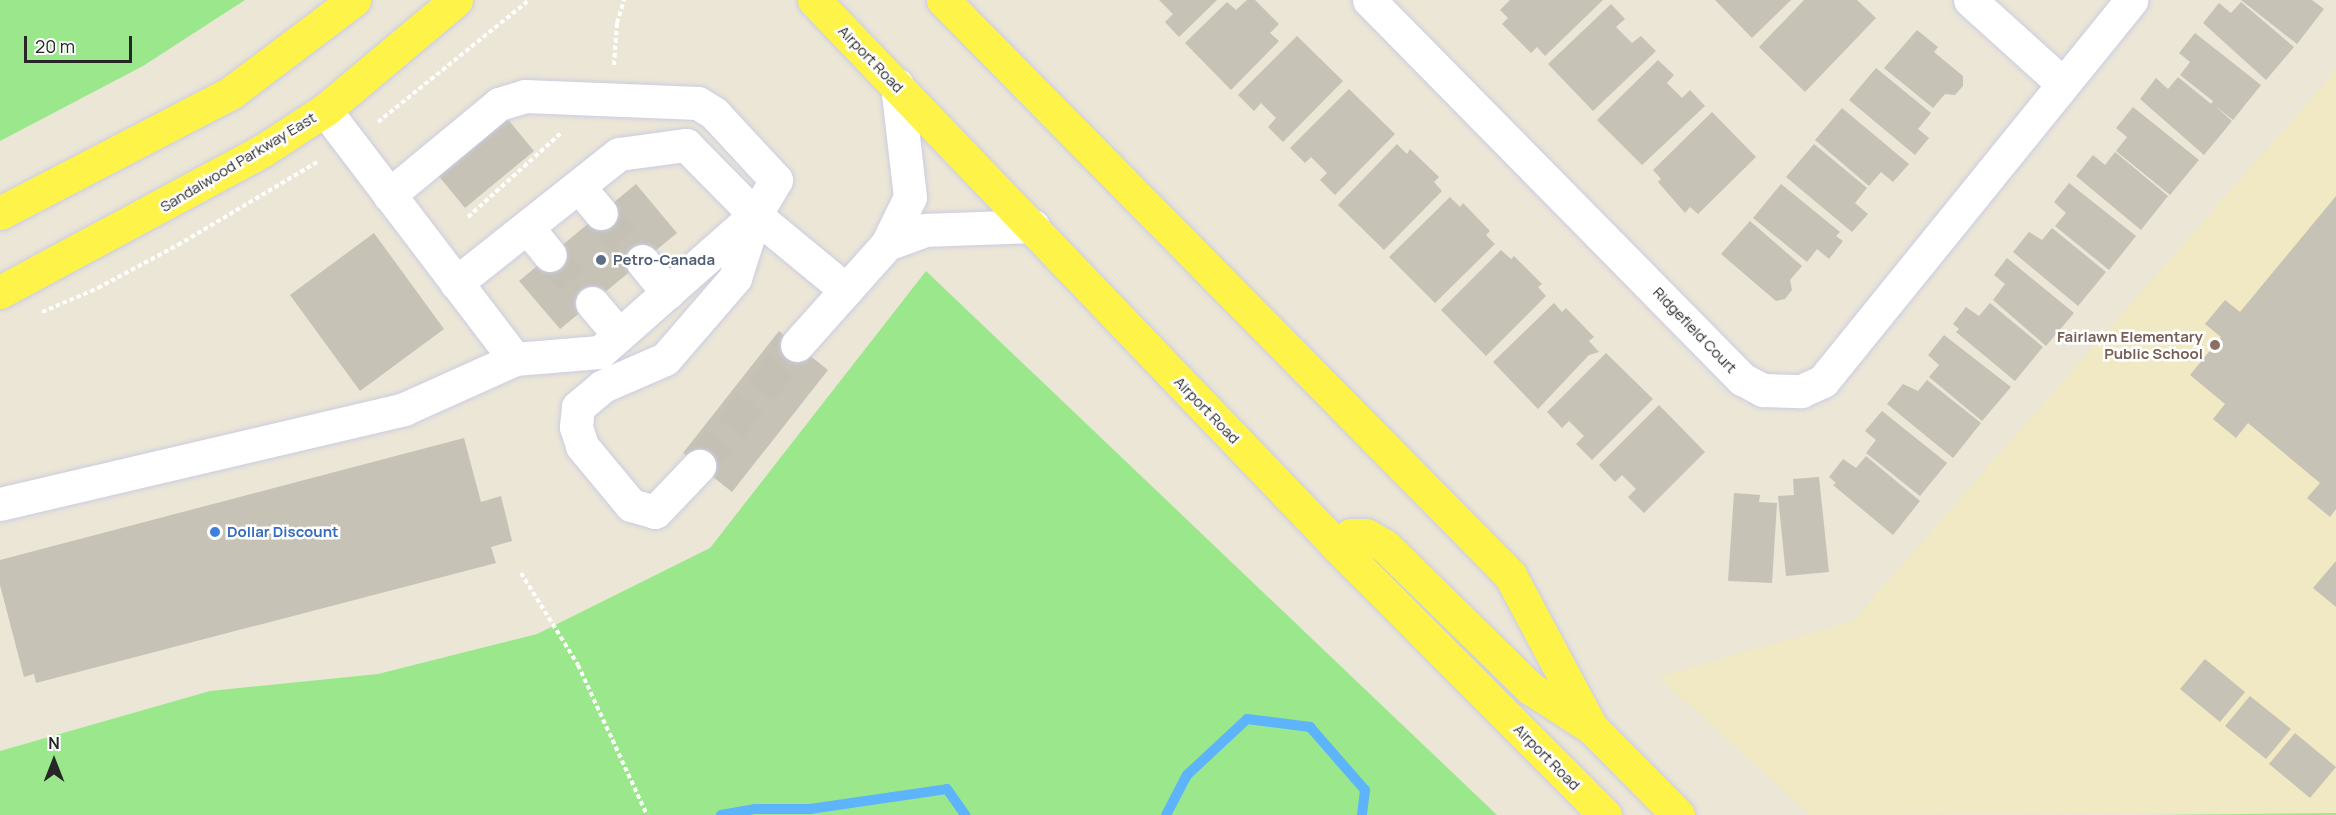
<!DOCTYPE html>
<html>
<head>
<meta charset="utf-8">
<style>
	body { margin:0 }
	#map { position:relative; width:2336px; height:815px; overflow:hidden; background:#ebe6d6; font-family:Manrope,sans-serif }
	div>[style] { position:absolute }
	.education>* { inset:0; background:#f0e9c3 }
	.green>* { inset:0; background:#9be88c }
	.stream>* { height:10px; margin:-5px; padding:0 5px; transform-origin:5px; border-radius:5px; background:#5db4fa }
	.building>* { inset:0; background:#c6c2b6 }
	.minor-tunnel>* { height:33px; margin-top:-16.5px; transform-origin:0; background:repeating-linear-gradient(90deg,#c4c0b3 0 33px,transparent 0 49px) }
	.path>* { height:4px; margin-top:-2px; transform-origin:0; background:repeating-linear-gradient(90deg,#fff 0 4.5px,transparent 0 7.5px) }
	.roads { filter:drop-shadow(0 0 2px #cbcce2) drop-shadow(0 0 2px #cbcce2) }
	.minor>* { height:33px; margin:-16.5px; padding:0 16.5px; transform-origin:16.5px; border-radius:16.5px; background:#fff }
	.major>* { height:33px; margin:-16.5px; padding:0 16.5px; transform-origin:16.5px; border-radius:16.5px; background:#fef449 }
	.dots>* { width:16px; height:16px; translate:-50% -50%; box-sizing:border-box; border:3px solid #fff; border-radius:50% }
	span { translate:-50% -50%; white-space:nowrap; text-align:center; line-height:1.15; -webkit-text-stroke:5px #fff; paint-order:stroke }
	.street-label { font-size:15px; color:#272727 }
	.service-label { font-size:15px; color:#4e5e75; font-weight:700 }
	.left { translate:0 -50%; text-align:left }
	.education-label { font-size:15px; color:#785e54; font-weight:700 }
	.right { translate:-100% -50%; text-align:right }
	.shop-label { font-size:15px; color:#366cbe; font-weight:700 }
	.north { position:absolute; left:24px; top:731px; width:60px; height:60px; -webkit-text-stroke:4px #fff; paint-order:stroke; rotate:0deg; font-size:16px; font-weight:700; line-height:24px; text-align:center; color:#272727 }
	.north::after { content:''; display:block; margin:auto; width:21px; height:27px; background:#272727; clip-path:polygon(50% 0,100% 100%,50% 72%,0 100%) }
	.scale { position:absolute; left:24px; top:36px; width:108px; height:27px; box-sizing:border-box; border:3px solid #272727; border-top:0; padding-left:8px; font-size:18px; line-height:21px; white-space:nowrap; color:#272727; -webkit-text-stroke:4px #fff; paint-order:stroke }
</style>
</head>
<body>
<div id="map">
	<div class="education">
		<i style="clip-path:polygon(2336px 70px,2336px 813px,1810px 815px,1659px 677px,1853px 621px)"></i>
	</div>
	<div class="green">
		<i style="clip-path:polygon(0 0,245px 0,143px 66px,0 141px)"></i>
		<i style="clip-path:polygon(926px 271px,1497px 815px,0 815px,0 751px,210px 691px,378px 674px,537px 634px,710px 548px)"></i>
		<i style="clip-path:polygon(2336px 813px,2336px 815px,2149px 815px)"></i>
	</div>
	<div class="stream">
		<i style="left:721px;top:815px;width:35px;rotate:-10deg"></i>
		<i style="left:755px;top:809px;width:55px"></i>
		<i style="left:810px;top:809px;width:138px;rotate:-8.3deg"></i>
		<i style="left:947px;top:789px;width:32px;rotate:55deg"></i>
		<i style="left:1166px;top:815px;width:45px;rotate:-62.3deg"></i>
		<i style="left:1187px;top:775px;width:82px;rotate:-43deg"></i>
		<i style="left:1247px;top:719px;width:64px;rotate:7.2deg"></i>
		<i style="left:1310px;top:727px;width:84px;rotate:48.9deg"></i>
		<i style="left:1365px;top:790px;width:25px;rotate:97deg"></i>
	</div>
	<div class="building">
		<i style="clip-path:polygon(1159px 0,1217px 0,1179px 37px,1165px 22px,1173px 14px)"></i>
		<i style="clip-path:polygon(1247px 0,1255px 0,1279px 24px,1270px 33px,1279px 41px,1231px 90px,1185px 43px,1227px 2px,1236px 10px)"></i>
		<i style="clip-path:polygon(1510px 0,1603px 0,1545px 56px,1537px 47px,1531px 53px,1502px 24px,1508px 18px,1500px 10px)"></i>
		<i style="clip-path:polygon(1715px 0,1791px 0,1752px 38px)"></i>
		<i style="clip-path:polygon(1804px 0,1857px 0,1876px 18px,1805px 92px,1759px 47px)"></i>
		<i style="clip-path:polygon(2241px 0,2312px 0,2324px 9px,2297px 44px)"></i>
		<i style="clip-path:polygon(2241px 2px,2294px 47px,2266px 80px,2203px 23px,2219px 3px,2231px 13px)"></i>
		<i style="clip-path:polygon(1611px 4px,1625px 19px,1616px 27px,1632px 43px,1641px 36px,1656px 51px,1593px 111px,1548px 64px)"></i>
		<i style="clip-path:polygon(1917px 30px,1938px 47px,1934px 52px,1963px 76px,1963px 86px,1955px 95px,1945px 94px,1933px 108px,1884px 68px)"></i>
		<i style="clip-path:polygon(2195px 33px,2261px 85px,2233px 120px,2214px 105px,2232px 121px,2204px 155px,2140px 99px,2156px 78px,2168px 89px,2178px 77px,2211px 104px,2213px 101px,2180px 75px,2190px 62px,2179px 53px)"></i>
		<i style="clip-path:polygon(1297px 36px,1343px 81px,1283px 142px,1268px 127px,1276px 118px,1261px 103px,1254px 111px,1238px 95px)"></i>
		<i style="clip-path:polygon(1658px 60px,1674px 75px,1667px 83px,1682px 98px,1690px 90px,1705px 106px,1642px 165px,1597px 120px)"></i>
		<i style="clip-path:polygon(1876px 68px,1931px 113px,1918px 129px,1929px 138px,1915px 155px,1849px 100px)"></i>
		<i style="clip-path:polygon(1349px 89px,1395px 134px,1335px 195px,1320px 180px,1327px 173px,1311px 157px,1305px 163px,1290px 148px)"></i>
		<i style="clip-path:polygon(2133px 107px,2199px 160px,2170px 195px,2116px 151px,2127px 137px,2116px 128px)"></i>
		<i style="clip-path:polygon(1842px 108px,1909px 164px,1893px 182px,1881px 172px,1869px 186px,1815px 140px)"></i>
		<i style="clip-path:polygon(1712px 112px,1756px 157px,1698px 214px,1690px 207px,1685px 213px,1658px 182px,1661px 179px,1653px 170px)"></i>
		<i style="clip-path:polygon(506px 117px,534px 151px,465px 208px,437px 174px)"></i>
		<i style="clip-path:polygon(1397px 144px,1407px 154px,1410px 149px,1439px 177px,1434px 182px,1442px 191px,1384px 250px,1338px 205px)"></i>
		<i style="clip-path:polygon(1814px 144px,1867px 188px,1855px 203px,1868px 214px,1852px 232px,1786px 177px)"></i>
		<i style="clip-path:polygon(2115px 152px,2168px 196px,2141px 230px,2076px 176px,2093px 155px,2105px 165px)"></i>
		<i style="clip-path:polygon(2069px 183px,2136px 236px,2109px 270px,2055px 226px,2066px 213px,2054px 202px)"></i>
		<i style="clip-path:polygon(636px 184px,677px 233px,560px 329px,519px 281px)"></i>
		<i style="clip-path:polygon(1781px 184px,1840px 232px,1836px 236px,1843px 241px,1829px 259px,1817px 249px,1807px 262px,1753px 218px)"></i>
		<i style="clip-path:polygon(2336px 196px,2336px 509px,2330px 517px,2307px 498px,2320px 483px,2248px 423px,2236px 438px,2213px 419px,2225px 404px,2190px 375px,2221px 337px,2205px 324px,2225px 300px,2240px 312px)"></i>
		<i style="clip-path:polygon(1450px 197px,1460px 207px,1463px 203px,1490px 231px,1486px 235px,1495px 244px,1435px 303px,1389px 257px)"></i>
		<i style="clip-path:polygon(1750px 221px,1802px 266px,1790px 280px,1792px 290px,1785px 299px,1776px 301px,1721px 254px)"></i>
		<i style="clip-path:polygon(2052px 228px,2106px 272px,2078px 306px,2013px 252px,2029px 232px,2042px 240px)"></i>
		<i style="clip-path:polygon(374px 233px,444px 329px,360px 391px,290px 295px)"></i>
		<i style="clip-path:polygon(1501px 250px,1511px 259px,1514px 256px,1542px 284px,1538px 287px,1546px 296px,1486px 356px,1441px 310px)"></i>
		<i style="clip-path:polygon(2007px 258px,2074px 313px,2046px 346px,1993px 300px,2005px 284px,1994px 275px)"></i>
		<i style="clip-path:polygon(1554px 303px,1562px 312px,1566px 308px,1594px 337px,1589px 341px,1599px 352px,1589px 355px,1538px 409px,1493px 362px)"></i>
		<i style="clip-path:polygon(1990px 303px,2043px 347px,2015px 381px,1956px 332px,1959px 329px,1953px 324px,1966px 307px,1979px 316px)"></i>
		<i style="clip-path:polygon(779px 331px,828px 370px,732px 492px,683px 453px)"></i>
		<i style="clip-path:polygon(1944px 335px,2011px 387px,1982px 421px,1929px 377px,1939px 365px,1928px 355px)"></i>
		<i style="clip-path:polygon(1606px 353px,1653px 399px,1592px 460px,1576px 444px,1584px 436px,1569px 421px,1562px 428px,1547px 412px)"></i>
		<i style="clip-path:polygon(1927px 380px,1981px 423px,1953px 458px,1887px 404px,1903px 384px,1918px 391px)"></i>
		<i style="clip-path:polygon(1659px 405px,1705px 452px,1644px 513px,1628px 497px,1636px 489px,1622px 475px,1615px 482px,1599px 465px)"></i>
		<i style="clip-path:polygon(1882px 411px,1947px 463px,1920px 496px,1866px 453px,1876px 440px,1865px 431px)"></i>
		<i style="clip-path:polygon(464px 438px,481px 502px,501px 496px,512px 541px,491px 547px,496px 563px,36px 683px,34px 674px,24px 677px,0 585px,0 560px)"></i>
		<i style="clip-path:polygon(1866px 456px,1920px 501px,1893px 535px,1833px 485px,1836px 483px,1829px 477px,1843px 459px,1856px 468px)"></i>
		<i style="clip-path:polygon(1819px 477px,1829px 572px,1786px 576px,1778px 496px,1794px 495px,1793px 479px)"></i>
		<i style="clip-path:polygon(1734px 493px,1760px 495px,1759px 502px,1777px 503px,1772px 583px,1728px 581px)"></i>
		<i style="clip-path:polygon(2336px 561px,2336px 607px,2313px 588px)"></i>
		<i style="clip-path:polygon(2205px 659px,2245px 692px,2220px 722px,2180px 689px)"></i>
		<i style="clip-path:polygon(2250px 696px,2291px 729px,2266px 759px,2225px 726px)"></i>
		<i style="clip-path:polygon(2295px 733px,2336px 767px,2310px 798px,2269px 764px)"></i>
	</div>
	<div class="minor-tunnel">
		<i style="left:601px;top:213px;width:63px;rotate:49.5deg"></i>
		<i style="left:550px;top:255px;width:64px;rotate:48.8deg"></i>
		<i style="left:699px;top:466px;width:156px;rotate:-51deg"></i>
	</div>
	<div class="path">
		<i style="left:614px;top:65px;width:42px;rotate:-85.9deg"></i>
		<i style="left:617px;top:23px;width:24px;rotate:-73deg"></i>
		<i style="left:378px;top:122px;width:194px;rotate:-38.9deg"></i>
		<i style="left:468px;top:217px;width:125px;rotate:-42.1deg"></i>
		<i style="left:42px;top:312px;width:61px;rotate:-23.2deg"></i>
		<i style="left:98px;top:288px;width:91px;rotate:-28.3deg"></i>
		<i style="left:178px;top:245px;width:164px;rotate:-30.8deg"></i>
		<i style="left:521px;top:573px;width:108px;rotate:58.2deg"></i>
		<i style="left:578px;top:665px;width:165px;rotate:65.3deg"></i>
	</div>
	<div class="roads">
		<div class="minor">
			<i style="left:1369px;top:0;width:532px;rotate:45.46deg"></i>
			<i style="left:1742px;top:379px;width:24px;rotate:28deg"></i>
			<i style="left:1763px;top:390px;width:38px;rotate:2deg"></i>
			<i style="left:1801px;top:391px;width:24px;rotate:-24deg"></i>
			<i style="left:1823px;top:381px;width:490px;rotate:-51deg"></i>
			<i style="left:1970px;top:0;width:125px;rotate:42.1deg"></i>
			<i style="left:325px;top:110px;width:313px;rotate:52.7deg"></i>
			<i style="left:515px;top:359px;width:85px;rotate:-4.7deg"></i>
			<i style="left:600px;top:352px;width:207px;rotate:-41.5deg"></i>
			<i style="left:755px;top:215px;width:118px;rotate:39.5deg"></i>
			<i style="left:846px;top:290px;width:62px;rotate:-48.3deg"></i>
			<i style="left:887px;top:244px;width:52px;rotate:-63.9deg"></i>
			<i style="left:910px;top:197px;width:113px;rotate:-96.6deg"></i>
			<i style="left:579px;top:187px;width:34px;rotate:50deg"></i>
			<i style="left:389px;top:195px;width:143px;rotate:-39.6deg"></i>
			<i style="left:499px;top:104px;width:27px;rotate:-17deg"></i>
			<i style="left:525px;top:96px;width:173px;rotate:2.3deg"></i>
			<i style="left:698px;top:103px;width:19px;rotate:32deg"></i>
			<i style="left:714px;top:113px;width:91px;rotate:47.2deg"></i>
			<i style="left:776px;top:180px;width:41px;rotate:121deg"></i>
			<i style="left:755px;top:215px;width:66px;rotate:107.6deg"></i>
			<i style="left:735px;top:278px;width:107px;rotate:130.8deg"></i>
			<i style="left:665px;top:359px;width:68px;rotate:156.5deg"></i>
			<i style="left:603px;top:386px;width:33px;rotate:140deg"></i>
			<i style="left:578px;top:407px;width:20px;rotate:96deg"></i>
			<i style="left:576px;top:427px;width:20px;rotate:72deg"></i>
			<i style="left:582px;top:446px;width:77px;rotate:50.3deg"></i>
			<i style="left:631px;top:505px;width:25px;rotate:16deg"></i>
			<i style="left:655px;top:512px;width:64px;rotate:-46.3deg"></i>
			<i style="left:527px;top:227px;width:36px;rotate:51deg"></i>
			<i style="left:887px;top:244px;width:40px;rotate:-20.2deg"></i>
			<i style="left:925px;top:230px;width:108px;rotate:-2.1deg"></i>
			<i style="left:642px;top:261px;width:41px;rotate:50.9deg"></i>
			<i style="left:456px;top:283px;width:208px;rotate:-38.4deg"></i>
			<i style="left:619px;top:154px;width:68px;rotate:-7.7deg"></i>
			<i style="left:686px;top:145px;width:98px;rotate:45.4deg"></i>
			<i style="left:592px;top:303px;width:42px;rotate:49.8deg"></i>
			<i style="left:797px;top:345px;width:74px;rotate:-48.3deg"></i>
			<i style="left:0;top:504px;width:415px;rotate:-13.2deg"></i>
			<i style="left:404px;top:409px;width:122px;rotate:-24.2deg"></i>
		</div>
		<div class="major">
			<i style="left:814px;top:0;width:756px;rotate:46.23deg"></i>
			<i style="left:1337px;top:546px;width:380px;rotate:45.1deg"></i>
			<i style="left:943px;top:0;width:808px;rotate:45.4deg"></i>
			<i style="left:1510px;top:575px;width:172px;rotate:61.9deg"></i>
			<i style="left:1591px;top:727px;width:124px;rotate:45.3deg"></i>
			<i style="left:0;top:213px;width:262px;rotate:-27.5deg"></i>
			<i style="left:232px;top:92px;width:153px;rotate:-37deg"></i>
			<i style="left:0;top:292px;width:298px;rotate:-28.3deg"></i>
			<i style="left:262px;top:151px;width:75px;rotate:-33.1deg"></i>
			<i style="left:325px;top:110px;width:171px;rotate:-40deg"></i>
			<i style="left:1337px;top:546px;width:18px;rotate:-38deg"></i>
			<i style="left:1351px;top:535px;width:15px"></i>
			<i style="left:1366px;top:535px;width:22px;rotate:30deg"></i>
			<i style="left:1385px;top:546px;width:203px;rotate:44.4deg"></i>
			<i style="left:1530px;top:688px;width:70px;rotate:32.8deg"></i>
		</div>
	</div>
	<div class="dots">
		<i style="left:601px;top:260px;background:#5c6f8a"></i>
		<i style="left:2215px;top:345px;background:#8d6e63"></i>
		<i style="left:215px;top:532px;background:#3f7fe0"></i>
	</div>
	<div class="street-label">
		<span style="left:871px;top:59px;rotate:46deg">Airport Road</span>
		<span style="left:238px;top:162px;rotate:-31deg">Sandalwood Parkway East</span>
		<span style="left:1695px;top:330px;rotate:46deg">Ridgefield Court</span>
		<span style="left:1207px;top:410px;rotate:46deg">Airport Road</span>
		<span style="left:1547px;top:757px;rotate:45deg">Airport Road</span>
	</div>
	<div class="service-label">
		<span class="left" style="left:613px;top:260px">Petro-Canada</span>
	</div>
	<div class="education-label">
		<span class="right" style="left:2203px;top:345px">Fairlawn Elementary<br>Public School</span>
	</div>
	<div class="shop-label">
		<span class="left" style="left:227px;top:532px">Dollar Discount</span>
	</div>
	<div class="north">N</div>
	<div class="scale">20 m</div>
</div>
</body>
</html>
